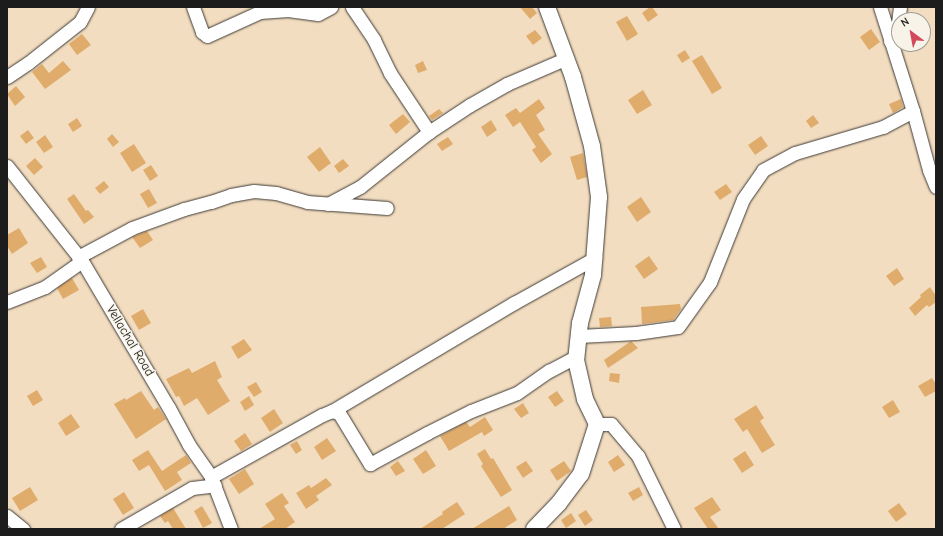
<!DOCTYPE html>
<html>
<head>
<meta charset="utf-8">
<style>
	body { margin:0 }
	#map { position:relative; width:943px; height:536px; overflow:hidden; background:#f3ddc0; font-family:"Comic Neue",sans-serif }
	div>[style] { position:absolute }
	.building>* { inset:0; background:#dfac6c }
	.roads { filter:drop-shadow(0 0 1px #3c3935) drop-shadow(0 0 1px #3c3935) }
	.minor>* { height:13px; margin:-6.5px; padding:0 6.5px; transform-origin:6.5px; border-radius:6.5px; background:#fff }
	.major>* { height:16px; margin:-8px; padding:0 8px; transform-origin:8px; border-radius:8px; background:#fff }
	span { translate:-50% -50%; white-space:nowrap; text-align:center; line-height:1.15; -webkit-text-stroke:3px #f7f3e8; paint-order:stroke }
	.street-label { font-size:13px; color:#1c1c1c }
	.frame { position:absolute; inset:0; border:8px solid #1c1c1c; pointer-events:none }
	.north { position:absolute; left:891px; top:12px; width:40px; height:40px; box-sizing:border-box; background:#f7f3e8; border:1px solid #9f9d96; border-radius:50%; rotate:328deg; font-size:11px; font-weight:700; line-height:16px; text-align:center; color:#1c1c1c }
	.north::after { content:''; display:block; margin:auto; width:14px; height:18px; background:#d1495b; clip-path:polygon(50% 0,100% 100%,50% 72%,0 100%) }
</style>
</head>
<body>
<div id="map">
	<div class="building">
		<i style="clip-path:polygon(520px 7px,532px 7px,537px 13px,530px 19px)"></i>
		<i style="clip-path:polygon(650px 7px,652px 7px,658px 15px,648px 22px,642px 13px)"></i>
		<i style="clip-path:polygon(627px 16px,638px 34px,627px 41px,616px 22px)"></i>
		<i style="clip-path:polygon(871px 29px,880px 42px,869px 50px,860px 37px)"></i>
		<i style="clip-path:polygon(535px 30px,542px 38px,533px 45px,526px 36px)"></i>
		<i style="clip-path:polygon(82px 34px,91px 45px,77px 55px,69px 44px)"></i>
		<i style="clip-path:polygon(685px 50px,690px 58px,682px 63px,677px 55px)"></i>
		<i style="clip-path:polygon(702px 55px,722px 88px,712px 94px,692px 61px)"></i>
		<i style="clip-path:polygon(63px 61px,71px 70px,45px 89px,32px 72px,42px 64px,49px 73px)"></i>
		<i style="clip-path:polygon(423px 61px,427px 70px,418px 73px,415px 65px)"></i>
		<i style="clip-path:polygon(16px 86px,25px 97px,15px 106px,7px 94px)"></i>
		<i style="clip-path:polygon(643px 90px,652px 105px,637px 114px,628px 100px)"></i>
		<i style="clip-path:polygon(539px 99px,545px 108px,536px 115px,545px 130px,538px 134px,552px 154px,541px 163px,532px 150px,536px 147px,520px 122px,513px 127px,505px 115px,516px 108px,520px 113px)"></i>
		<i style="clip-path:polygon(901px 99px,903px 107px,893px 113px,889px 104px)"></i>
		<i style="clip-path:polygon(439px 109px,443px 113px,432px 120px,429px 116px)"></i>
		<i style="clip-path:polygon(403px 114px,410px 122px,396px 134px,389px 125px)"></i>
		<i style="clip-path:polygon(813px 115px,819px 123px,811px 128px,806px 121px)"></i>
		<i style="clip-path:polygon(77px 118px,82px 126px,73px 132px,68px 124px)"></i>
		<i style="clip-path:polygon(491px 120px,497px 130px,487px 137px,481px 127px)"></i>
		<i style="clip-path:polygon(28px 130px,34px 138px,26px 144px,20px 136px)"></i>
		<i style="clip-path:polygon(112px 134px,119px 142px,113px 147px,107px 139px)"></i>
		<i style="clip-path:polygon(45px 135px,53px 147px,44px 153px,36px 142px)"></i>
		<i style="clip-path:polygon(761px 136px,768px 146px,755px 155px,748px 145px)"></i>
		<i style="clip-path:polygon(448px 137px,453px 144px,442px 151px,437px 144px)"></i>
		<i style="clip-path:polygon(134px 144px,146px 163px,132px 172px,120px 153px)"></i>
		<i style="clip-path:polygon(320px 147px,331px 163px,319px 172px,307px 157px)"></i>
		<i style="clip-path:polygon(583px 153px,587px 177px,577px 180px,570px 157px)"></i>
		<i style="clip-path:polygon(35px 158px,43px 167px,34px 175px,26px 166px)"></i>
		<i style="clip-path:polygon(343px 159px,349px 166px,339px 173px,334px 166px)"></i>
		<i style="clip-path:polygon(151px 165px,158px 176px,150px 181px,143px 170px)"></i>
		<i style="clip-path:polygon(104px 181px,109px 187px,100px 194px,95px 188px)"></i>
		<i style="clip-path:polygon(726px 184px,732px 192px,720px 200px,714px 192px)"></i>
		<i style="clip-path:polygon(149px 189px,157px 203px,148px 208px,140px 194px)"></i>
		<i style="clip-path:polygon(74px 194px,86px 211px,88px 210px,94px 217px,84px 224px,67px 199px)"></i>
		<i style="clip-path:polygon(641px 197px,651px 212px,637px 222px,627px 207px)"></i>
		<i style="clip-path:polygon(19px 228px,28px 243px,12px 254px,7px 246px,7px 235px)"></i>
		<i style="clip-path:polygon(147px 231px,153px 240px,140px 248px,132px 237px)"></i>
		<i style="clip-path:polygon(649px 256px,658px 269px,644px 279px,635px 266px)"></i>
		<i style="clip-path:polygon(41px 257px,47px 267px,37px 273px,30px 263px)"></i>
		<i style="clip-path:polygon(897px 268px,904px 279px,894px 286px,886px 276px)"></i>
		<i style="clip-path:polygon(72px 278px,79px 290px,63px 299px,57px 288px)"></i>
		<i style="clip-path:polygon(930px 287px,936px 296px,936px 302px,929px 307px,927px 305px,915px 316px,909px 308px,921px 297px,920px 295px)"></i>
		<i style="clip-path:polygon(680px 304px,681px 309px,673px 320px,642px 324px,641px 307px)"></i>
		<i style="clip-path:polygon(143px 309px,151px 323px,139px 330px,131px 316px)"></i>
		<i style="clip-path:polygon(611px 317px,612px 326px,600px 327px,599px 318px)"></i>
		<i style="clip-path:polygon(244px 339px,252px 350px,238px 359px,231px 347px)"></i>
		<i style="clip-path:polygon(631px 341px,638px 348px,608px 368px,604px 360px)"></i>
		<i style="clip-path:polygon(215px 361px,222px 377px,217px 380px,230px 401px,208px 415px,197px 398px,184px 406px,179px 396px,176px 397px,166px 379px,189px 368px,192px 373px)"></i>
		<i style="clip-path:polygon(610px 373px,620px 374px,619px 383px,609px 381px)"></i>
		<i style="clip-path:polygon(932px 378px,936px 384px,936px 391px,925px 397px,918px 386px)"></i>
		<i style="clip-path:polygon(256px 382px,262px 392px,254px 397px,247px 387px)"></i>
		<i style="clip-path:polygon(37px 390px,43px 400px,33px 406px,27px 396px)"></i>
		<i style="clip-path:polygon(141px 391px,154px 410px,158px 407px,166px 419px,136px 439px,114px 404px,125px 398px,126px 400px)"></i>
		<i style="clip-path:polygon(557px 391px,564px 401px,555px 407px,548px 397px)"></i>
		<i style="clip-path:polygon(249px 396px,254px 405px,245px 411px,240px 402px)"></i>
		<i style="clip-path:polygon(893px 400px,900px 412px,889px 418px,882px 407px)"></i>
		<i style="clip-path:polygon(523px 403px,529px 413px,521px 418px,514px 409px)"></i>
		<i style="clip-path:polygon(756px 405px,764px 418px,760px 421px,775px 445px,762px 453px,747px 429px,743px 432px,734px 419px)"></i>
		<i style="clip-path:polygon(274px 409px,283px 423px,270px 432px,261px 418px)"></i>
		<i style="clip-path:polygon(71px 414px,80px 427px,66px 436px,58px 423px)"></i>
		<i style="clip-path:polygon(485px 417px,493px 430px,484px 436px,482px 432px,449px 451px,440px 436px,466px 422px,470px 427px)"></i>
		<i style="clip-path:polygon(245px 433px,252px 444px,241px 451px,234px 441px)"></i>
		<i style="clip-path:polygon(327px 438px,336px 451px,322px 460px,314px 447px)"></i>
		<i style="clip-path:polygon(297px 441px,302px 450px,296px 454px,290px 445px)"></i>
		<i style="clip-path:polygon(485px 449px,491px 459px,493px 458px,512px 490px,501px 497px,481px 466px,483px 464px,477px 454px)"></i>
		<i style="clip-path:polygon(148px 450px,162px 471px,186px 455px,191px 463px,177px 472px,182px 480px,165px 491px,149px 465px,139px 471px,132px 460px)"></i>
		<i style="clip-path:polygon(426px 450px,436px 466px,423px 474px,413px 459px)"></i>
		<i style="clip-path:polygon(745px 451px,754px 465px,742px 473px,733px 459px)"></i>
		<i style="clip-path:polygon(618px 455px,625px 465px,614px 472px,608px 462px)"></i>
		<i style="clip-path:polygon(398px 461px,405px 471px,396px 476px,390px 467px)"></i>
		<i style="clip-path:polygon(526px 461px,533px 471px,523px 478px,516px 467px)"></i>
		<i style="clip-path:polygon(564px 461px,571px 471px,557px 481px,550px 470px)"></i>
		<i style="clip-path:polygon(245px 469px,254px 484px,239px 494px,229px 479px)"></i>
		<i style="clip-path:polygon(326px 478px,332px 485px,316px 496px,319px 500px,306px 509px,296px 493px,309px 485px,311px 488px)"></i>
		<i style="clip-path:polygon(30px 487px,38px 500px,20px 511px,12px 498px)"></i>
		<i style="clip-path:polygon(639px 487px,643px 495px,633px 501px,628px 493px)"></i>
		<i style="clip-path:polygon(124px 492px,134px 508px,123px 515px,113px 499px)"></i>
		<i style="clip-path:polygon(282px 493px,289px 503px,284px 506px,295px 522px,285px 529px,259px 529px,275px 519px,265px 504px)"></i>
		<i style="clip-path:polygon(712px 497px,721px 510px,710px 517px,719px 529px,708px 529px,694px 508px)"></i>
		<i style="clip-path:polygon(457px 502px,465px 514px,442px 529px,420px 529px,443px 514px,442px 512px)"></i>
		<i style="clip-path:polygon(899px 503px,907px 514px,896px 522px,888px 511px)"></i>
		<i style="clip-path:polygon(202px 506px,212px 523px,203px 528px,194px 511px)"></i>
		<i style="clip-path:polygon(509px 506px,517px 520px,503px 529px,472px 529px)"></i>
		<i style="clip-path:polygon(173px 508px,186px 529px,173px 529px,168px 521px,165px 523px,160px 516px)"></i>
		<i style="clip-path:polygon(586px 510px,593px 520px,585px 526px,578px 515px)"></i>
		<i style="clip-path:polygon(571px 513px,576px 521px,566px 528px,561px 520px)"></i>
	</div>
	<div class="roads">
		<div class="minor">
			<i style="left:193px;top:7px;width:27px;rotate:70deg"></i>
			<i style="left:202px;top:32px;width:6px;rotate:39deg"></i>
			<i style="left:207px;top:36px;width:58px;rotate:-24.4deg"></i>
			<i style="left:260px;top:12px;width:28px;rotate:-4deg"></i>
			<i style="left:288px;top:10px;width:30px;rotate:8deg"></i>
			<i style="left:318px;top:14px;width:15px;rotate:-28deg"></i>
			<i style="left:352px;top:7px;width:40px;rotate:56deg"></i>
			<i style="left:374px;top:40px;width:37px;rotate:64deg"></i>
			<i style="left:390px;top:73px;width:71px;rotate:56.5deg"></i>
			<i style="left:880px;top:7px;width:109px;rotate:72.4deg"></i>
			<i style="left:913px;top:111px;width:61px;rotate:74.8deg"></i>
			<i style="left:929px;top:170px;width:18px;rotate:68deg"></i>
			<i style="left:890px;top:41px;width:20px;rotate:-66deg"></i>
			<i style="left:898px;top:23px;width:16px;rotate:-83deg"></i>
			<i style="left:7px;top:77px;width:25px;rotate:-34deg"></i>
			<i style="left:28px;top:63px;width:66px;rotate:-38.3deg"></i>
			<i style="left:80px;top:22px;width:17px;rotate:-62deg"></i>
			<i style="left:7px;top:166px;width:121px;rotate:51.7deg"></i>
			<i style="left:82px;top:261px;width:171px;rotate:59.4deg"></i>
			<i style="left:169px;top:408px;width:42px;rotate:61.6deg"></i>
			<i style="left:189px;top:445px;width:39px;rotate:55deg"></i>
			<i style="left:211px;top:477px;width:56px;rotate:69deg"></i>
			<i style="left:328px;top:204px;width:36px;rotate:-28deg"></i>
			<i style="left:360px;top:187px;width:88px;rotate:-38.6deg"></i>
			<i style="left:429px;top:132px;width:49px;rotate:-33.4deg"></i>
			<i style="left:470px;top:105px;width:43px;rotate:-29.6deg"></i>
			<i style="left:507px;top:84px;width:65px;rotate:-23.4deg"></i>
			<i style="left:78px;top:257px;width:61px;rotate:-28.2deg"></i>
			<i style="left:132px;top:228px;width:55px;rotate:-20.1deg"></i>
			<i style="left:184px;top:209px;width:28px;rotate:-15deg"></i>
			<i style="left:211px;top:202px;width:21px;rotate:-19deg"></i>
			<i style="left:231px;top:195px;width:23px;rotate:-10deg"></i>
			<i style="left:254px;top:191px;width:22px;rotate:5deg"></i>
			<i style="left:276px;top:193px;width:32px;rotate:16deg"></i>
			<i style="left:307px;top:202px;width:80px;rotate:4.3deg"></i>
			<i style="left:7px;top:302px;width:41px;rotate:-21.5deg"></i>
			<i style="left:45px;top:287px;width:45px;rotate:-35.1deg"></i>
			<i style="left:579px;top:336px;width:57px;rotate:-3deg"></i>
			<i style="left:636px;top:333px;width:42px;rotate:-8.1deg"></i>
			<i style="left:678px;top:327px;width:55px;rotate:-54.6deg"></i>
			<i style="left:710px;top:282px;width:89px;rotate:-68.3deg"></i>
			<i style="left:743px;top:199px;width:35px;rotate:-55deg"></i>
			<i style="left:763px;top:170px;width:36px;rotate:-28deg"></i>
			<i style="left:795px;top:153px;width:92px;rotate:-16.5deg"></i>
			<i style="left:883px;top:127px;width:34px;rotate:-28deg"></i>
			<i style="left:332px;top:411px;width:212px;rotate:-30.7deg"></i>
			<i style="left:514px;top:303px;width:93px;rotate:-29.1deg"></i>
			<i style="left:597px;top:424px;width:14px"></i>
			<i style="left:611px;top:424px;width:42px;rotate:49.8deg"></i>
			<i style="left:638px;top:456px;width:81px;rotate:63.7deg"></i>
			<i style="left:211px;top:477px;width:127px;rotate:-29.2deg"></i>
			<i style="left:322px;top:415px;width:11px;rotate:-22deg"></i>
			<i style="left:332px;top:411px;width:7px;rotate:16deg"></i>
			<i style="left:339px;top:413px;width:60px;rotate:58.7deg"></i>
			<i style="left:370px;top:464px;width:65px;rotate:-28.5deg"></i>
			<i style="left:427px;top:433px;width:49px;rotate:-26.6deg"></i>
			<i style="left:471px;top:411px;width:49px;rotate:-21.4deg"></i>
			<i style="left:517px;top:393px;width:39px;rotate:-35deg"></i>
			<i style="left:549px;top:371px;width:32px;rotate:-28deg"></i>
			<i style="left:7px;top:516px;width:21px;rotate:39deg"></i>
			<i style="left:121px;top:529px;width:82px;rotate:-30deg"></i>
			<i style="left:192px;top:488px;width:23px;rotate:-7deg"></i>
		</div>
		<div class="major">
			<i style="left:534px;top:529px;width:36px;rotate:-46deg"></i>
			<i style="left:559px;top:503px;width:36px;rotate:-53deg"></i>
			<i style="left:581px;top:474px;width:52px;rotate:-72.3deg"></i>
			<i style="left:597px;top:424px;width:28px;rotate:-116deg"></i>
			<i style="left:585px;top:399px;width:39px;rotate:-103deg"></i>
			<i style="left:576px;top:361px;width:38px;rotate:-84deg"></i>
			<i style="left:580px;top:323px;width:50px;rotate:-74.8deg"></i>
			<i style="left:593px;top:275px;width:78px;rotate:-85.6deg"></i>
			<i style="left:599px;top:197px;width:51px;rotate:-97.8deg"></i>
			<i style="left:592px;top:146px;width:72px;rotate:-105.4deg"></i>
			<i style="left:573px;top:77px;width:75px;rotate:-110.4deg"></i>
		</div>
	</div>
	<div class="street-label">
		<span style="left:130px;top:341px;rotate:59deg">Vellachal Road</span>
	</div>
	<div class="frame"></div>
	<div class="north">N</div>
</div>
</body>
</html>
